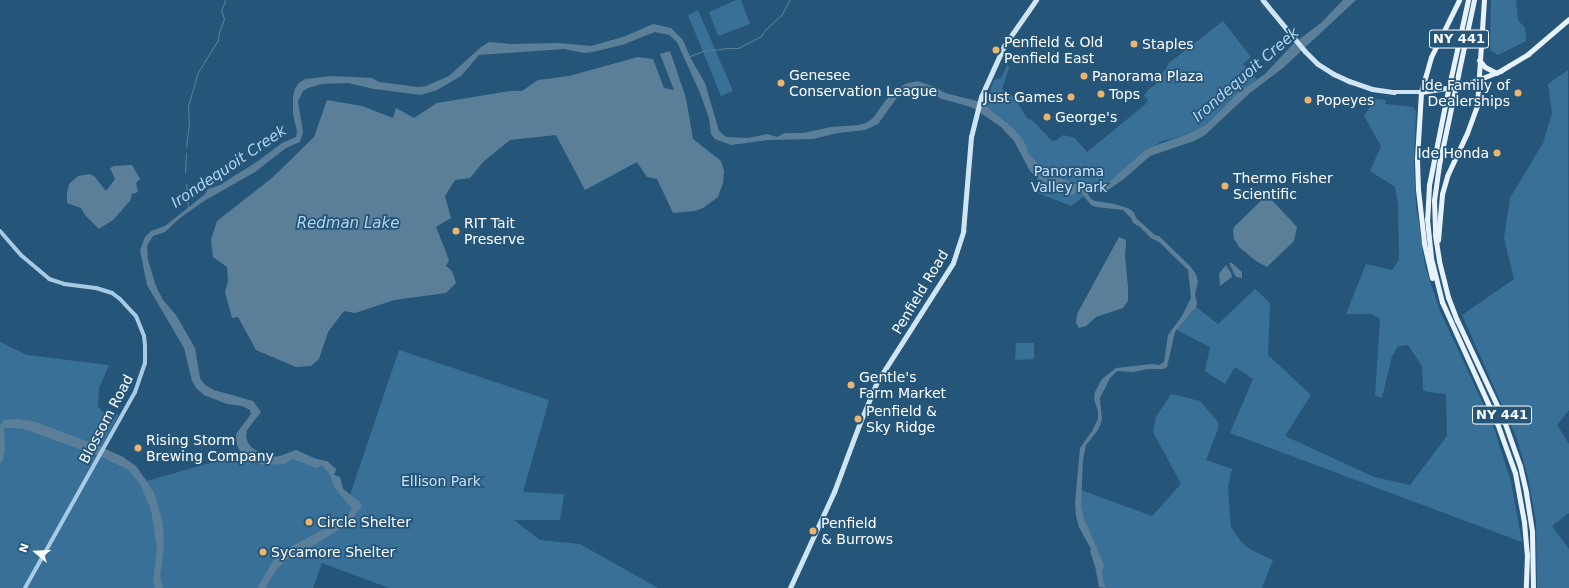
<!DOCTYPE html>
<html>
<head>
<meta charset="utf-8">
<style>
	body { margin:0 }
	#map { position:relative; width:1569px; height:588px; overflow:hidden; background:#25567a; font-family:"DejaVu Sans",sans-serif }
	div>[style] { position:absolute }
	.green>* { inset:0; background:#387097 }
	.water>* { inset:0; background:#5b7f98 }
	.stream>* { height:1px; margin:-0.5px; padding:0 0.5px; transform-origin:0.5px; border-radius:0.5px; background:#5b7f98 }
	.tertiary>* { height:4px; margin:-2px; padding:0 2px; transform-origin:2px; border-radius:2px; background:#a7cbe4 }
	.secondary>* { height:4.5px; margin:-2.25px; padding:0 2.25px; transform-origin:2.25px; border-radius:2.25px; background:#d0e5f4 }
	.primary>* { height:5px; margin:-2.5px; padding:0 2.5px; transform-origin:2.5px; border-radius:2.5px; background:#e7f2fc }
	.primary-bridge>* { height:5px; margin:-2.5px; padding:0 2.5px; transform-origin:2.5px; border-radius:2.5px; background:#e7f2fc }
	.dots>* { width:11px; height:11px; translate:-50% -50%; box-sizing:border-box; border:2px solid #25567a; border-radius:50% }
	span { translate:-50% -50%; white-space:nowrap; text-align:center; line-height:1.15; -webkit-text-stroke:3.5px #25567a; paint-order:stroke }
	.shield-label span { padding:1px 3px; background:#25567a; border:1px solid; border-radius:3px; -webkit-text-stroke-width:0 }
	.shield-label { font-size:13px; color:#fff; font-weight:700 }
	.poi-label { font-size:14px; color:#fff }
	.left { translate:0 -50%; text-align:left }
	.right { translate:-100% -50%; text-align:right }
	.park-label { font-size:14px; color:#cae3f3 }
	.street-label { font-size:14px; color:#fff }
	.water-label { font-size:15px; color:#b2d5ec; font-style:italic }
	.north { position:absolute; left:16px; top:532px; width:40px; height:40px; -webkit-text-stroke:3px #25567a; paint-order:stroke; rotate:289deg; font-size:11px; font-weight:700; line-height:16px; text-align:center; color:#fff }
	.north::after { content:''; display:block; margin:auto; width:14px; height:18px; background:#fff; clip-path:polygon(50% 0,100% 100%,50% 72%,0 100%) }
</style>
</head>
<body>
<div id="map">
	<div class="green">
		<i style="clip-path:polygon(736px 0,741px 0,750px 24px,718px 36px,709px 12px)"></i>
		<i style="clip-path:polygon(1491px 0,1516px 0,1518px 20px,1525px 28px,1526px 41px,1498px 55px,1490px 50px)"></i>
		<i style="clip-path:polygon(698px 10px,733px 91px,721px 96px,688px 15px)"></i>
		<i style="clip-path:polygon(1223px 21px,1251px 57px,1243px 64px,1257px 79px,1239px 92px,1207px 124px,1188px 134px,1163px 141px,1144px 151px,1110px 181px,1100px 184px,1071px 206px,1038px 193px,1037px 175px,1043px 170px,1029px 154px,1024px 141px,983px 104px,985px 97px,988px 96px,994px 80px,1001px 78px,1008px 64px,1009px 68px,1002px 89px,1014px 97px,1027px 118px,1034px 122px,1050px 139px,1053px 141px,1057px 140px,1063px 135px,1075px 138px,1087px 152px,1147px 103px,1148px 100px,1144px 96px,1148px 90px,1155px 85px,1169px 63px)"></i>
		<i style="clip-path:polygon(1568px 70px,1569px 410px,1557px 425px,1569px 444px,1569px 513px,1552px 526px,1569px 549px,1569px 588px,1537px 588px,1536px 522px,1528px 477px,1517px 439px,1462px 315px,1514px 279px,1504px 238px,1510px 198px,1543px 143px,1552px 113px,1548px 84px)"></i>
		<i style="clip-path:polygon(1375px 99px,1386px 100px,1385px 104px,1413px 107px,1416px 111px,1414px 163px,1416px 205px,1425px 266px,1440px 311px,1493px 425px,1511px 482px,1522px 542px,1230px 433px,1253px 379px,1235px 367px,1225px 384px,1205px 371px,1210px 347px,1177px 330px,1196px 307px,1218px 324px,1255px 289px,1270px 303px,1268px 355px,1311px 395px,1285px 436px,1374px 477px,1410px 485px,1447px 436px,1446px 394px,1428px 392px,1423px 390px,1422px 366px,1408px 345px,1398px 346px,1392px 356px,1382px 398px,1375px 396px,1380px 319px,1372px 314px,1346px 314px,1366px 264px,1392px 270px,1399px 260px,1398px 204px,1395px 187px,1370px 171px,1381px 146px,1364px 116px)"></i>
		<i style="clip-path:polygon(0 342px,27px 355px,109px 365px,99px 388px,98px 406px,106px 416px,119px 414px,102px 447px,130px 462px,147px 481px,255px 450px,268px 457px,276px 457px,296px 450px,332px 465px,336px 471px,334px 475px,340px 477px,343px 489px,350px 495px,399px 350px,549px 400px,523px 492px,564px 494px,560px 520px,514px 520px,540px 540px,580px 544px,658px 588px,389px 588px,322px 563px,313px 588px,0 588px)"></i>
		<i style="clip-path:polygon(1016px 343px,1034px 343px,1034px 359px,1015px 360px)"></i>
		<i style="clip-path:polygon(1171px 394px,1200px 401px,1218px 422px,1218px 429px,1206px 460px,1232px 469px,1228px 487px,1231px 527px,1241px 542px,1251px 550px,1273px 560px,1262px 588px,1107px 588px,1104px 585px,1084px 519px,1081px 504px,1081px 490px,1152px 516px,1181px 484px,1153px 432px,1156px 417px)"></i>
	</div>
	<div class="water">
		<i style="clip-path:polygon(1343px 0,1356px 0,1283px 68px,1251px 92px,1205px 135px,1194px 141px,1150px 156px,1124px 179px,1105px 192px,1086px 191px,1091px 199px,1095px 201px,1115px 204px,1130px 209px,1134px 213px,1136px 218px,1155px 235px,1159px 236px,1190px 266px,1196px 274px,1198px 282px,1195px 294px,1197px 303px,1196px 307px,1175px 332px,1167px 367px,1163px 369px,1148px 369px,1133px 372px,1117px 371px,1110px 378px,1100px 398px,1102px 420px,1098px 430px,1086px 445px,1083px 460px,1081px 504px,1084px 519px,1104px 565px,1102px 572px,1104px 585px,1107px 588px,1099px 587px,1095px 566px,1090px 551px,1091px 549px,1079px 527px,1076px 516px,1075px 503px,1080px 448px,1092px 431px,1098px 419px,1098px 411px,1094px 399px,1095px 392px,1102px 379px,1116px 368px,1152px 364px,1159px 365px,1164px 362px,1168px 335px,1182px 316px,1191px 298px,1188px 270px,1159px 242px,1151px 238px,1140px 227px,1133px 223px,1131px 218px,1123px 210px,1096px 207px,1091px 205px,1081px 193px,1077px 192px,1072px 195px,1044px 182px,1036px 177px,1030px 171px,1014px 141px,1001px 127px,978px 111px,971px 107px,942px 99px,914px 87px,907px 88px,896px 99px,878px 124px,865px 130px,838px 133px,813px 139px,768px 140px,731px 145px,715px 139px,711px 134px,709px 118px,700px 93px,677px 42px,669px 35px,655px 32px,622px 45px,593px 52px,584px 53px,564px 49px,479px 55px,461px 76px,437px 90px,421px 95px,374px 89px,348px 83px,322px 84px,308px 88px,303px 91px,298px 101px,303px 132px,300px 142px,286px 148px,255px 172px,204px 201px,180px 218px,165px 232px,153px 236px,147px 246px,148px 260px,156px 286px,163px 300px,176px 315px,195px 348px,200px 378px,205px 385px,214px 390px,253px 401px,261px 412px,247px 430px,246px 437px,248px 443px,252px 448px,268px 457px,281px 456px,296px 450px,315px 459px,327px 461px,336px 469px,334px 475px,340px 477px,343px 489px,360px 502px,362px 506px,349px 523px,316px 544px,287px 559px,277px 569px,265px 588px,257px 588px,275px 558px,288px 548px,336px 523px,347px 516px,352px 509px,335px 488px,330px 475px,322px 465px,316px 468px,293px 459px,284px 464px,263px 465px,248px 458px,241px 453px,237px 445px,236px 434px,251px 414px,250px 410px,242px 406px,227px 404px,204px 395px,197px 389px,192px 381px,184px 348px,147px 285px,140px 250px,145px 237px,151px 231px,165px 226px,204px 195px,208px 189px,220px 185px,258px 161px,282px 143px,296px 137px,297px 131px,293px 114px,293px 97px,295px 89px,299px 83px,305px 79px,332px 76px,353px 77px,372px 78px,379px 82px,418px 87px,426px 86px,449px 76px,481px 47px,489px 42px,512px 44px,558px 43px,591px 46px,623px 37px,653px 24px,671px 28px,683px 40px,691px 59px,705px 83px,719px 131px,726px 137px,748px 138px,767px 134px,777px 137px,785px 133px,803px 133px,831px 127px,859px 125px,866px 123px,873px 118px,886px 100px,905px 84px,917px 81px,935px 87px,945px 93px,981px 102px,1013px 128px,1024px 141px,1029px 154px,1046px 172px,1074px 184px,1095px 184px,1110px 181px,1144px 151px,1151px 147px,1188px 134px,1207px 124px,1239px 92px,1265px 74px,1293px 44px,1321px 23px)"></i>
		<i style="clip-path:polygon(670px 51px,686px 98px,693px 139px,721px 161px,724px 171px,723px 183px,718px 197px,703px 208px,695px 211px,673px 213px,657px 179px,647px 177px,637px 162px,585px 190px,556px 135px,510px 140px,483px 162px,470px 178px,455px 180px,445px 196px,451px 218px,436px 227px,449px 260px,446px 266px,452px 271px,456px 283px,446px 293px,394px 300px,355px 313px,344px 311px,328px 332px,319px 359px,311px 366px,296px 367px,256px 350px,238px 317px,232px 318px,225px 292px,228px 281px,227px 267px,213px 257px,211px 240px,217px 221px,272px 178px,314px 137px,327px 100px,362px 106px,393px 118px,396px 108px,414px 118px,437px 103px,510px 91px,522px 91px,538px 80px,569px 76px,638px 57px,653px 59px,664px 88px,674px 90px,660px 54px)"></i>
		<i style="clip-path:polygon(132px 165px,140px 179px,136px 183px,138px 192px,132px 194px,130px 201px,113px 220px,99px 229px,85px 215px,81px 208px,67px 203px,67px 193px,69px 184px,78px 176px,90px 174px,95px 177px,106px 191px,115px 179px,110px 168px,114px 166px)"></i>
		<i style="clip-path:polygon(1267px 195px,1297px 227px,1294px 241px,1267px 267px,1256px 261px,1239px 247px,1234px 239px,1233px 231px,1235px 226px)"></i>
		<i style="clip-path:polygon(1119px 237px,1126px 240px,1126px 243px,1125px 255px,1128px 287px,1128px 301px,1123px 308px,1096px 317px,1086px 326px,1079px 328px,1076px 323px,1077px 314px)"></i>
		<i style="clip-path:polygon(1229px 263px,1232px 263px,1242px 272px,1242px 278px,1236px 277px)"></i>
		<i style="clip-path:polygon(1226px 265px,1231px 273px,1232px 277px,1220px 286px,1219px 274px)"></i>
		<i style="clip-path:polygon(16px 419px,33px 421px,99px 446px,123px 457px,136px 466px,154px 492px,163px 524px,164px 546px,160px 577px,163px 588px,155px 588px,153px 581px,157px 549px,151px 510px,141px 486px,129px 470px,104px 458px,24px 429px,11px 428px,4px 428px,5px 449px,3px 460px,0 464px,0 426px,4px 420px)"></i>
	</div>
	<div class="stream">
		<i style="left:690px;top:56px;width:14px;rotate:-21deg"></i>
		<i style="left:703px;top:51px;width:23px;rotate:-7deg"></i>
		<i style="left:726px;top:48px;width:12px"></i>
		<i style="left:738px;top:48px;width:25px;rotate:-27deg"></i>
		<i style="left:760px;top:37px;width:10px;rotate:-53deg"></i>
		<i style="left:766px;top:29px;width:22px;rotate:-43deg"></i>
		<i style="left:782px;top:14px;width:16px;rotate:-63deg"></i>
		<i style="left:186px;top:147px;width:23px;rotate:-83deg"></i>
		<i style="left:189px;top:124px;width:18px;rotate:-93deg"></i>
		<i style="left:188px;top:106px;width:35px;rotate:-74deg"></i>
		<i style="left:198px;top:72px;width:38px;rotate:-58deg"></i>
		<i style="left:218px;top:40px;width:8px;rotate:-83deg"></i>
		<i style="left:219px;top:32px;width:14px;rotate:-69deg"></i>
		<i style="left:224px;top:19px;width:9px;rotate:-108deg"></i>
		<i style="left:221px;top:10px;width:10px;rotate:-66deg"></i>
		<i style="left:225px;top:1px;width:1px;rotate:-135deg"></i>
		<i style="left:185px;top:172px;width:19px;rotate:-87deg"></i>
		<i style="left:186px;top:184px;width:23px;rotate:85deg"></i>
	</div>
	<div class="tertiary">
		<i style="left:0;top:231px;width:33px;rotate:49deg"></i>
		<i style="left:22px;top:256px;width:35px;rotate:40deg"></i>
		<i style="left:49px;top:279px;width:16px;rotate:18deg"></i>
		<i style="left:64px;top:284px;width:32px;rotate:7deg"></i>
		<i style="left:96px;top:288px;width:17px;rotate:17deg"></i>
		<i style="left:112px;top:293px;width:10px;rotate:37deg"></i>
		<i style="left:120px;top:299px;width:23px;rotate:47deg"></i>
		<i style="left:136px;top:316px;width:22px;rotate:68deg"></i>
		<i style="left:144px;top:336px;width:9px;rotate:84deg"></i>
		<i style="left:145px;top:345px;width:18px;rotate:90deg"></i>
		<i style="left:145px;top:363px;width:31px;rotate:109deg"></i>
		<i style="left:135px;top:392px;width:225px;rotate:119.3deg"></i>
	</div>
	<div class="secondary">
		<i style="left:1263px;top:0;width:66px;rotate:50.5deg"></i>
		<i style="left:1305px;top:51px;width:18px;rotate:45deg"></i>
		<i style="left:1318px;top:64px;width:19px;rotate:32deg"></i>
		<i style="left:1334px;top:74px;width:17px;rotate:25deg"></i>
		<i style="left:1349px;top:81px;width:24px;rotate:19deg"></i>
		<i style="left:1372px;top:89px;width:22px;rotate:8deg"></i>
		<i style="left:1394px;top:92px;width:27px"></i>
		<i style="left:790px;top:588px;width:106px;rotate:-65.4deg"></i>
		<i style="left:834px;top:492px;width:72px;rotate:-69.5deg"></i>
		<i style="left:859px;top:425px;width:47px;rotate:-67.3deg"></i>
		<i style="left:877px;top:382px;width:141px;rotate:-57.4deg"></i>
		<i style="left:953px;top:263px;width:33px;rotate:-72deg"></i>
		<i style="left:963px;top:232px;width:95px;rotate:-85.2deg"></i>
		<i style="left:971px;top:137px;width:41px;rotate:-76deg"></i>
		<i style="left:981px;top:97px;width:56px;rotate:-65.7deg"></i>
		<i style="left:1004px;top:46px;width:56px;rotate:-55.2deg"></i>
	</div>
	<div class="primary">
		<i style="left:1479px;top:60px;width:9px;rotate:49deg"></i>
		<i style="left:1485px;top:67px;width:13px;rotate:27deg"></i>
		<i style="left:1458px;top:75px;width:77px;rotate:-78deg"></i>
		<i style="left:1451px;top:77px;width:79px;rotate:-77.6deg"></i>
		<i style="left:1421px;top:92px;width:44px;rotate:-9.2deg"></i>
		<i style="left:1464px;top:85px;width:39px;rotate:-21deg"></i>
		<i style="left:1500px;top:71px;width:33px;rotate:-31deg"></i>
		<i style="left:1528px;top:54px;width:54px;rotate:-40.5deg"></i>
		<i style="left:1453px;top:99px;width:67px;rotate:102deg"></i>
		<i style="left:1439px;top:165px;width:35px;rotate:98deg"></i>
		<i style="left:1434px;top:200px;width:35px;rotate:88deg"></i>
		<i style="left:1435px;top:235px;width:26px;rotate:81deg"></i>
		<i style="left:1439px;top:261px;width:37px;rotate:76deg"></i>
		<i style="left:1448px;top:297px;width:25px;rotate:69deg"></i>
		<i style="left:1457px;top:320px;width:108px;rotate:64.9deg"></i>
		<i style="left:1503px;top:418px;width:51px;rotate:70.5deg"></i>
		<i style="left:1520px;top:466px;width:28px;rotate:77deg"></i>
		<i style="left:1526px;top:493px;width:39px;rotate:81deg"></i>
		<i style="left:1532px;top:532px;width:56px;rotate:89deg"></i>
		<i style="left:1446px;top:100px;width:87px;rotate:101.3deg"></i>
		<i style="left:1429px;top:185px;width:34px;rotate:93deg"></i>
		<i style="left:1427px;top:219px;width:39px;rotate:84deg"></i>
		<i style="left:1431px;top:258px;width:45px;rotate:76deg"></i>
		<i style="left:1442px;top:302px;width:133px;rotate:65.6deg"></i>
		<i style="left:1497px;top:423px;width:53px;rotate:70.2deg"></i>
		<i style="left:1515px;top:473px;width:50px;rotate:79.6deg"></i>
		<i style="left:1524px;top:522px;width:32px;rotate:85deg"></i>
		<i style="left:1527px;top:554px;width:34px;rotate:92deg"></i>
		<i style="left:1438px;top:240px;width:46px;rotate:-85deg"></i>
		<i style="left:1442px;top:194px;width:19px;rotate:-74deg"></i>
		<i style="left:1447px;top:176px;width:47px;rotate:-65.1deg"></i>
		<i style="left:1467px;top:133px;width:30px;rotate:-70deg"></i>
		<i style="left:1477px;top:105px;width:105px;rotate:-86.2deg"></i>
		<i style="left:1432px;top:278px;width:37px;rotate:-103deg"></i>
		<i style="left:1424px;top:242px;width:53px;rotate:-96.5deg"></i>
		<i style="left:1418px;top:189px;width:31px;rotate:-92deg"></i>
		<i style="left:1417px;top:158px;width:66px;rotate:-86.5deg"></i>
		<i style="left:1421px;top:92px;width:36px;rotate:-74deg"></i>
		<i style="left:1431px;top:57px;width:64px;rotate:-63.8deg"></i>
	</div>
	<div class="primary-bridge">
		<i style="left:1453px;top:99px;width:25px;rotate:-78deg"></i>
		<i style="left:1446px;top:100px;width:24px;rotate:-78deg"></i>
	</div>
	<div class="dots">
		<i style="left:1134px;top:44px;background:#edb56c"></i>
		<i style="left:996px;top:50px;background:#edb56c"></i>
		<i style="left:1084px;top:76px;background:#edb56c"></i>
		<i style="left:781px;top:83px;background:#edb56c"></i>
		<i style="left:1518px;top:93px;background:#edb56c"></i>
		<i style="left:1101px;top:94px;background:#edb56c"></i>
		<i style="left:1071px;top:97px;background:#edb56c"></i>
		<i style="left:1308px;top:100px;background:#edb56c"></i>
		<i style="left:1047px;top:117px;background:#edb56c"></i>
		<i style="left:1497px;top:153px;background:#edb56c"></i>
		<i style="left:1225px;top:186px;background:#edb56c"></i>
		<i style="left:456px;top:231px;background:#edb56c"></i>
		<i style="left:851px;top:385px;background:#edb56c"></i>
		<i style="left:858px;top:419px;background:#edb56c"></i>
		<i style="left:138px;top:448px;background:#edb56c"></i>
		<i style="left:309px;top:522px;background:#edb56c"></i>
		<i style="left:813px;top:531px;background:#edb56c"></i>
		<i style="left:263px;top:552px;background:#edb56c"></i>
	</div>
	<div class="shield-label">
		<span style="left:1459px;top:39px">NY 441</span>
		<span style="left:1502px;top:415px">NY 441</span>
	</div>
	<div class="poi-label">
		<span class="left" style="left:1004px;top:50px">Penfield &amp; Old<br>Penfield East</span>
		<span class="left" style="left:1142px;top:44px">Staples</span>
		<span class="left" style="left:789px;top:83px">Genesee<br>Conservation League</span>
		<span class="left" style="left:1092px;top:76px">Panorama Plaza</span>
		<span class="right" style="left:1510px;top:93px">Ide Family of<br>Dealerships</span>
		<span class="left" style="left:1109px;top:94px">Tops</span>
		<span class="right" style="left:1063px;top:97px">Just Games</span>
		<span class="left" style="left:1316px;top:100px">Popeyes</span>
		<span class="left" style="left:1055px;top:117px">George's</span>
		<span class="right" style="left:1489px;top:153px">Ide Honda</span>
		<span class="left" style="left:1233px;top:186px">Thermo Fisher<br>Scientific</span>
		<span class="left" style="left:464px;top:231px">RIT Tait<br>Preserve</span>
		<span class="left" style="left:859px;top:385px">Gentle's<br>Farm Market</span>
		<span class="left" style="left:866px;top:419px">Penfield &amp;<br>Sky Ridge</span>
		<span class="left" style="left:146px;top:448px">Rising Storm<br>Brewing Company</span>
		<span class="left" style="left:317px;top:522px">Circle Shelter</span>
		<span class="left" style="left:821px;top:531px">Penfield<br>&amp; Burrows</span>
		<span class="left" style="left:271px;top:552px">Sycamore Shelter</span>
	</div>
	<div class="park-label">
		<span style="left:1069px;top:179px">Panorama<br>Valley Park</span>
		<span style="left:441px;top:481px">Ellison Park</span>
	</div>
	<div class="street-label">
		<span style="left:920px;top:292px;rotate:-59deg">Penfield Road</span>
		<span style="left:106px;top:419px;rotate:-62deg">Blossom Road</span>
	</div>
	<div class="water-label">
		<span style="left:1246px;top:75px;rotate:-41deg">Irondequoit Creek</span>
		<span style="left:229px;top:167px;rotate:-34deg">Irondequoit Creek</span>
		<span style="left:348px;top:224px">Redman Lake</span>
	</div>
	<div class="north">N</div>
</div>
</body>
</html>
